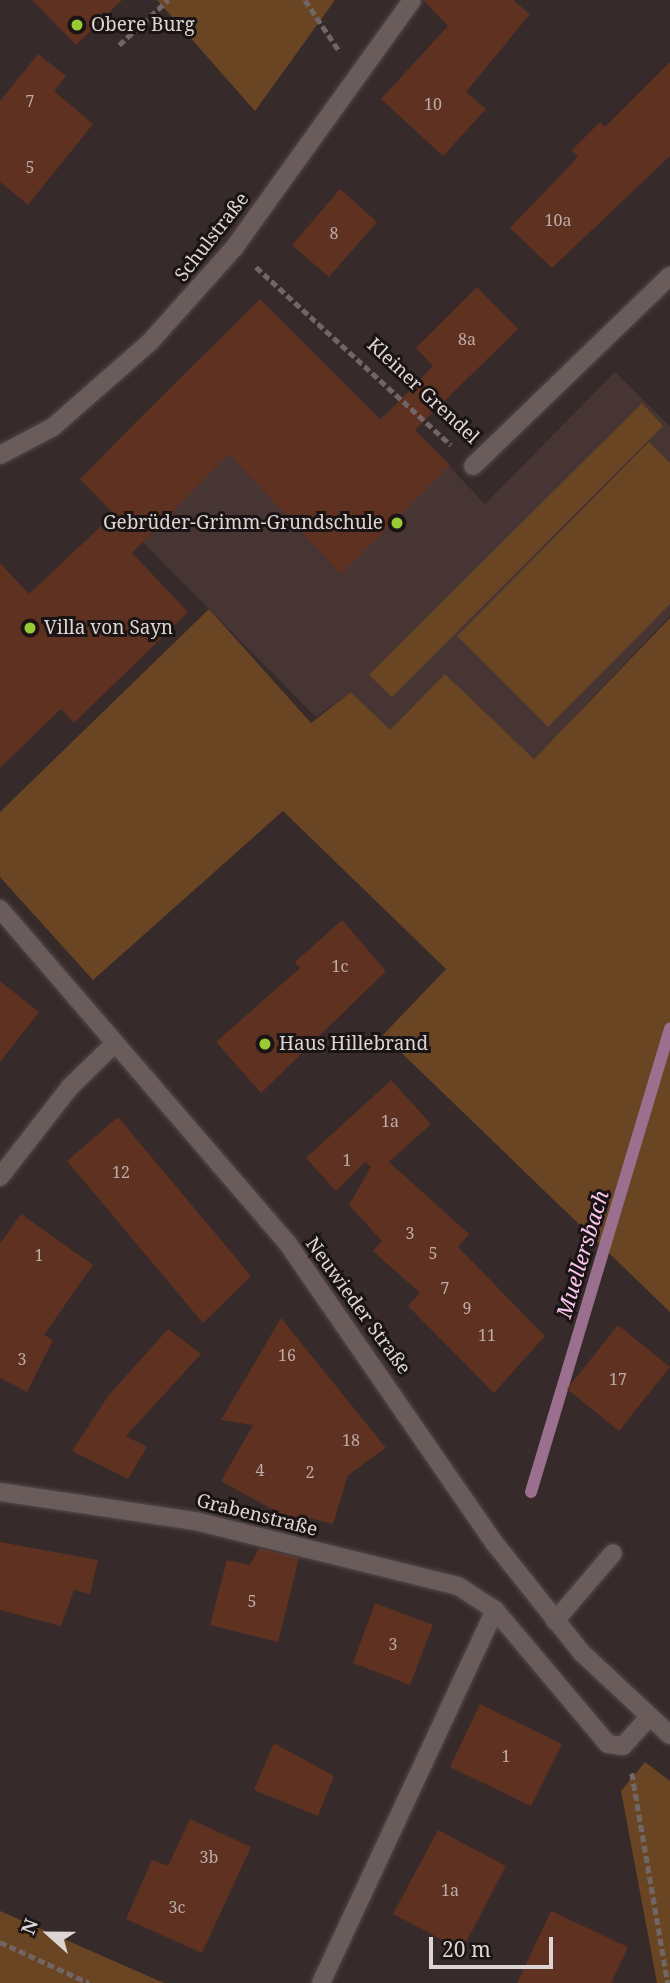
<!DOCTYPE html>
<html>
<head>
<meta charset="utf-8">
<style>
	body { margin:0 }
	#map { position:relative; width:670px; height:1983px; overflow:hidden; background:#372a2a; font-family:"Noto Serif",serif }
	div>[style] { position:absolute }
	.built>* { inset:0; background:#473534 }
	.green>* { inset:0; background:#6a4523 }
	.stream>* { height:12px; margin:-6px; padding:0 6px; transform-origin:6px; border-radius:6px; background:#9b6f8e }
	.building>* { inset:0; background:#5e3120 }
	.path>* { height:4.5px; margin-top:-2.25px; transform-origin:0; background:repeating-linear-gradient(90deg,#716666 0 7px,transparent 0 10.5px) }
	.roads { filter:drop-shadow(0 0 2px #534948) drop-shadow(0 0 2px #534948) }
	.minor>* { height:18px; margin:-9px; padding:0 9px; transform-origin:9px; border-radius:9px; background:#6a5c5b }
	.dots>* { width:19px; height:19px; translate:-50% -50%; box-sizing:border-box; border:4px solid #1a1414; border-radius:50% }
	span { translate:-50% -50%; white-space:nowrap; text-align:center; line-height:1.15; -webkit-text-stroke:6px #1a1414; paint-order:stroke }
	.number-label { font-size:16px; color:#bdaca7 }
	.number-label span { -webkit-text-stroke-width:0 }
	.poi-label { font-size:19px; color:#ddd5d4 }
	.left { translate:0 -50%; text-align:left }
	.right { translate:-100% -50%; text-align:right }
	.street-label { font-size:19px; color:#ddd5d4 }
	.water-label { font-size:21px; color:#fec7ee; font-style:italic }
	.north { position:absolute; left:14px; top:1899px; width:70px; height:70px; -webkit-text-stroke:5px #1a1414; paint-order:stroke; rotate:291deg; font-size:19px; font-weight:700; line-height:28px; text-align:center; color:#ddd5d4 }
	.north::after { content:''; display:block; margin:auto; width:24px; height:32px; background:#ddd5d4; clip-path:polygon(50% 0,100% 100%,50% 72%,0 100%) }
	.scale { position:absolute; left:429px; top:1937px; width:124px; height:32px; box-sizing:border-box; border:4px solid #ddd5d4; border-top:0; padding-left:9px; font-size:21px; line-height:24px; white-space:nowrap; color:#ddd5d4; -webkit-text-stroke:5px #1a1414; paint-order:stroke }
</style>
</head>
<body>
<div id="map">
	<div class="built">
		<i style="clip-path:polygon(260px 299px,380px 419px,393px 407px,485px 504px,615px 372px,670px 426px,670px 616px,534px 759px,445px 674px,390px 730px,351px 692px,316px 717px,80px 479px)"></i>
	</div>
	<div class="green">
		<i style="clip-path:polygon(157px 0,335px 0,255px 111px)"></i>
		<i style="clip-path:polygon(642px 403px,663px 426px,392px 697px,369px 675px)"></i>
		<i style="clip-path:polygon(649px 442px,670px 463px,670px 604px,548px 727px,457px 636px)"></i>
		<i style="clip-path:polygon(209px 609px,311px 723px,351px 692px,390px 730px,445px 674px,534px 759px,670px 618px,670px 1312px,383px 1035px,446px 969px,283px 811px,93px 980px,0 877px,0 812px)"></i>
		<i style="clip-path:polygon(645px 1762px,670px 1781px,670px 1983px,657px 1983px,621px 1791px)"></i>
		<i style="clip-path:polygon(0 1911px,164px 1983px,0 1983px)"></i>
	</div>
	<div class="stream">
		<i style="left:531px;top:1492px;width:484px;rotate:-73.3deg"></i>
	</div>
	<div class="building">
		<i style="clip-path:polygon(32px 0,122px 0,76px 45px)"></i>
		<i style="clip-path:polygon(423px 0,513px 0,530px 14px,466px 92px,486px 109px,443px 156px,381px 99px,448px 26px)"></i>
		<i style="clip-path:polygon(38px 54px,66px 76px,54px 91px,93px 124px,28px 205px,0 182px,0 101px)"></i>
		<i style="clip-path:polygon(670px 62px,670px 156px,552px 268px,510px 228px,578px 157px,572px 150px,600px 122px,605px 127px)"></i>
		<i style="clip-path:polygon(340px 189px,377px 222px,329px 277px,292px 245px)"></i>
		<i style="clip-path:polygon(477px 287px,518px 329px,415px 430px,450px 465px,341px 574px,229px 454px,132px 553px,188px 612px,74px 723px,61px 709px,0 768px,0 563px,29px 594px,114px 514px,80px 479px,138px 420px,260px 299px,381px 420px,433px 366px,416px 348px)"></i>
		<i style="clip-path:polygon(342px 920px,386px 971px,261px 1093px,216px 1042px,300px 968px,295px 962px)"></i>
		<i style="clip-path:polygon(0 981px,39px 1012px,0 1062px)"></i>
		<i style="clip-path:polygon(391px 1080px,431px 1124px,389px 1162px,469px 1234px,458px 1247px,545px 1336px,494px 1393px,408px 1306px,420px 1293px,373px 1251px,382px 1241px,349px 1205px,371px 1167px,365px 1162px,336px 1191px,306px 1158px)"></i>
		<i style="clip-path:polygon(118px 1117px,251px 1276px,203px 1323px,67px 1161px)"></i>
		<i style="clip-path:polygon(21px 1214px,93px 1265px,44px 1335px,53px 1340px,27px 1392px,0 1378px,0 1244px)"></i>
		<i style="clip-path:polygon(281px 1318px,386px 1448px,348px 1475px,333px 1524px,310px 1518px,305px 1536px,269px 1528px,277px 1512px,221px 1481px,253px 1425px,221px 1420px)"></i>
		<i style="clip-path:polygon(618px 1325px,670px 1367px,619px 1431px,567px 1389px)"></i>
		<i style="clip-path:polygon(168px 1329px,201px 1354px,126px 1436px,147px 1447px,128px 1479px,72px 1451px,108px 1396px)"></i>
		<i style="clip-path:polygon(0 1542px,98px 1560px,90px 1594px,74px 1590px,61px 1626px,0 1610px)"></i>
		<i style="clip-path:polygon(259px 1548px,299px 1558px,278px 1642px,210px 1625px,227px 1560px,250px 1565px)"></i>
		<i style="clip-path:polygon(375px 1603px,433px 1625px,410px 1685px,353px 1663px)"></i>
		<i style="clip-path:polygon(480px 1704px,562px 1744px,531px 1806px,450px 1767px)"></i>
		<i style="clip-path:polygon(274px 1743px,334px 1776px,318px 1816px,254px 1790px)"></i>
		<i style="clip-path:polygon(190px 1819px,251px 1847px,202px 1953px,126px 1919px,152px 1860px,168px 1866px)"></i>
		<i style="clip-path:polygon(438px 1830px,506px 1866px,462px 1950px,393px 1914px)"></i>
		<i style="clip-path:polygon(551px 1911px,628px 1947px,611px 1983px,517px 1983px)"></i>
	</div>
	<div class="path">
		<i style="left:305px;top:0;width:63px;rotate:56.1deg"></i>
		<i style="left:119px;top:45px;width:67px;rotate:-42.6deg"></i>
		<i style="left:256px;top:267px;width:264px;rotate:42.4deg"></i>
		<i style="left:632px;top:1773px;width:213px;rotate:80.3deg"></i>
		<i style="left:0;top:1942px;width:98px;rotate:24.7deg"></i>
	</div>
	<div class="roads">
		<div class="minor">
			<i style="left:0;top:455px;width:60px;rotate:-27.8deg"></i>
			<i style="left:53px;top:427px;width:129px;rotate:-41.2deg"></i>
			<i style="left:150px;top:342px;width:126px;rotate:-48.2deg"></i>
			<i style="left:234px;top:248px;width:305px;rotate:-54.3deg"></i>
			<i style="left:473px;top:466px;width:274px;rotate:-44deg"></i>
			<i style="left:0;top:909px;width:442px;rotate:49.3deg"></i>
			<i style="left:288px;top:1244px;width:366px;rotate:55.4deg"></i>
			<i style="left:496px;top:1545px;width:137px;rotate:51.5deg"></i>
			<i style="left:581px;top:1652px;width:122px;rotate:43deg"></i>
			<i style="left:0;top:1177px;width:114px;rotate:-52.1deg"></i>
			<i style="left:70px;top:1087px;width:60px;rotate:-44.3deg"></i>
			<i style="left:0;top:1492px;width:197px;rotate:8.5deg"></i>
			<i style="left:195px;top:1521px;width:271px;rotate:13.9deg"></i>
			<i style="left:458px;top:1586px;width:44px;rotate:33deg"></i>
			<i style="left:495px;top:1610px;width:175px;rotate:49.9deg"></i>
			<i style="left:608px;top:1744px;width:15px;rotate:8deg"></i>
			<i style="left:623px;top:1746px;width:38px;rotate:-48deg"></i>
			<i style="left:555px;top:1621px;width:89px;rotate:-49.5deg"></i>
			<i style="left:321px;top:1983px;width:412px;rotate:-65deg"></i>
		</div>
	</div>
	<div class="dots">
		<i style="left:77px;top:25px;background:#9acb35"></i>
		<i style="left:397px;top:523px;background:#9acb35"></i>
		<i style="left:30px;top:628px;background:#9acb35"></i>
		<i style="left:265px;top:1044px;background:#9acb35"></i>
	</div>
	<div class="number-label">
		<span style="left:30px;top:101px">7</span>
		<span style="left:433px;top:104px">10</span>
		<span style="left:30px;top:167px">5</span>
		<span style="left:558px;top:220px">10a</span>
		<span style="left:334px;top:233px">8</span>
		<span style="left:467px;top:339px">8a</span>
		<span style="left:340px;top:966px">1c</span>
		<span style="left:390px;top:1121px">1a</span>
		<span style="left:347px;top:1160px">1</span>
		<span style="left:121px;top:1172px">12</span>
		<span style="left:410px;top:1233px">3</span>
		<span style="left:433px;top:1253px">5</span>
		<span style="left:39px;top:1255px">1</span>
		<span style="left:445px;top:1288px">7</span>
		<span style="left:467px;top:1308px">9</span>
		<span style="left:487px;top:1335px">11</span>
		<span style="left:287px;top:1355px">16</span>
		<span style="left:22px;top:1359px">3</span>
		<span style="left:618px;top:1379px">17</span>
		<span style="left:351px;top:1440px">18</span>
		<span style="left:260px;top:1470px">4</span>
		<span style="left:310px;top:1472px">2</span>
		<span style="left:252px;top:1601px">5</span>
		<span style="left:393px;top:1644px">3</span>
		<span style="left:506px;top:1756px">1</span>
		<span style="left:209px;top:1857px">3b</span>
		<span style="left:450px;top:1890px">1a</span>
		<span style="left:177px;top:1907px">3c</span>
	</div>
	<div class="poi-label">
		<span class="left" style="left:91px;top:25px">Obere Burg</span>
		<span class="right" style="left:383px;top:523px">Gebrüder-Grimm-Grundschule</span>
		<span class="left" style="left:44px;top:628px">Villa von Sayn</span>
		<span class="left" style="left:279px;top:1044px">Haus Hillebrand</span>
	</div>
	<div class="street-label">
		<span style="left:212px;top:237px;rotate:-52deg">Schulstraße</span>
		<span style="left:423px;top:391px;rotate:43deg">Kleiner Grendel</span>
		<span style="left:358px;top:1306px;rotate:54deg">Neuwieder Straße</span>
		<span style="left:257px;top:1515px;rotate:14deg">Grabenstraße</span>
	</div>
	<div class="water-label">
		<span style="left:582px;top:1254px;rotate:-73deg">Muellersbach</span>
	</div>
	<div class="north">N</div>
	<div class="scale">20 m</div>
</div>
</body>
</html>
